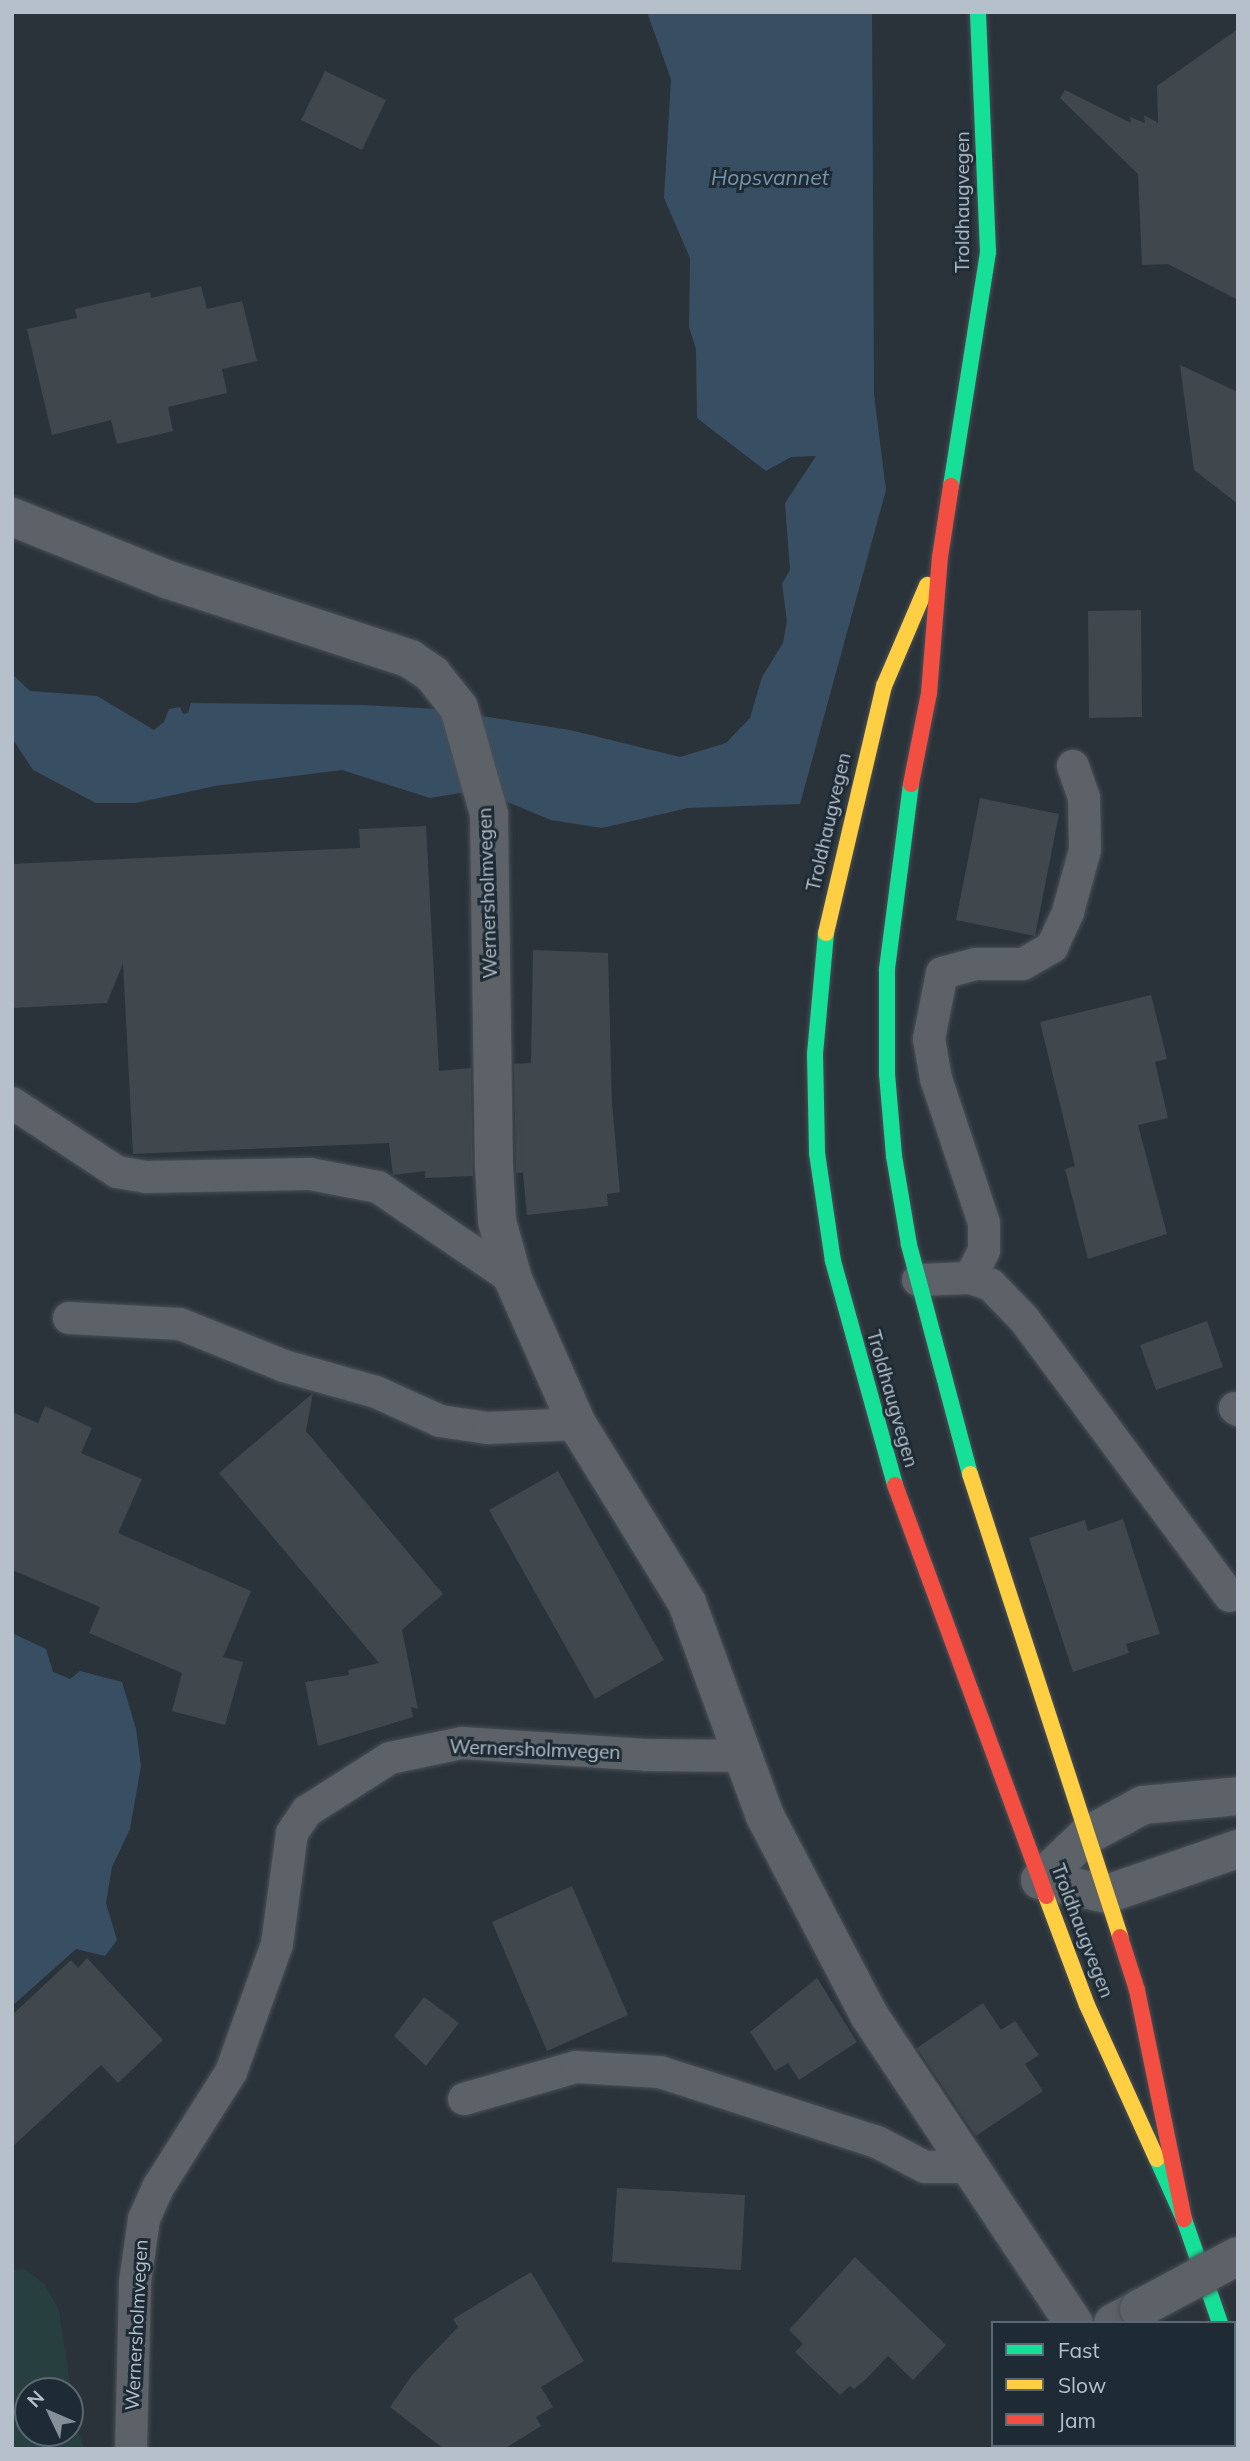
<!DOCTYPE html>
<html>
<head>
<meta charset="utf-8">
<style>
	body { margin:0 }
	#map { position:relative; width:1250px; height:2461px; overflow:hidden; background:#2b333a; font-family:Mulish,sans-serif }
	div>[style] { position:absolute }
	.green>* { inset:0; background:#283f40 }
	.water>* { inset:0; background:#384f63 }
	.building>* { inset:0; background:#40474d }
	.roads { filter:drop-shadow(0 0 2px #494f55) drop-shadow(0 0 2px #494f55) }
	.lane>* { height:32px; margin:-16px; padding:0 16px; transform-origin:16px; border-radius:16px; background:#5c6268 }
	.street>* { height:38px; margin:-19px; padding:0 19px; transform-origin:19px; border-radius:19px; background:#5c6268 }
	.fast>* { height:16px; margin:-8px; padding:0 8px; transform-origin:8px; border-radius:8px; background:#16e098 }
	.slow>* { height:16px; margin:-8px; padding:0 8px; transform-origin:8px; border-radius:8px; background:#ffcf43 }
	.jam>* { height:16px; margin:-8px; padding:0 8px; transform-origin:8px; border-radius:8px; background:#f24e42 }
	.bridges { filter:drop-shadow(0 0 2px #494f55) drop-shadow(0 0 2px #494f55) }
	.street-bridge>* { height:38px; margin:-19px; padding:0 19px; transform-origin:19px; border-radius:19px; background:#5c6268 }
	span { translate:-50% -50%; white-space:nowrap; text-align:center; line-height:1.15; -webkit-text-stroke:6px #1e2b35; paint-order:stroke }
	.street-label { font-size:19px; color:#b6c0cb }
	.water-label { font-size:21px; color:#7695ad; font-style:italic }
	.frame { position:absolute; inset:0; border:14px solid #b6c0cb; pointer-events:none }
	.legend { position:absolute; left:991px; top:2321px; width:245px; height:126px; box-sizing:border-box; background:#1e2b35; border:2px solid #5b6771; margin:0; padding:9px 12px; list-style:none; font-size:21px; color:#b6c0cb }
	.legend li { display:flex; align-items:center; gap:14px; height:35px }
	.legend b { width:35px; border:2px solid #5b6771 }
	.north { position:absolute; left:14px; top:2377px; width:70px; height:70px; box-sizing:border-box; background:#1e2b35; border:2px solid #5b6771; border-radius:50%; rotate:314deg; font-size:19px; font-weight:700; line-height:28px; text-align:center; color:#b6c0cb }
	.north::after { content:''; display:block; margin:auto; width:24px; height:32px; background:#858f98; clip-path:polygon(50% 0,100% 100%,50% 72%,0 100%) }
</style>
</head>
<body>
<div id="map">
	<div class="green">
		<i style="clip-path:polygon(evenodd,25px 2269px,45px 2285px,59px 2310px,76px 2425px,84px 2449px,12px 2449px,12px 2270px,25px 2269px,28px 2391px,70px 2391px,70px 2433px,28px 2433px,28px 2391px)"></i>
	</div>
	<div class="water">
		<i style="clip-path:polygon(647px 12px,872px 12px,874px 395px,886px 490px,800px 804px,688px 808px,602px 828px,551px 820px,510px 803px,460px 793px,430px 798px,342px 770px,215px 786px,136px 803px,96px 803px,33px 770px,12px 738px,12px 674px,30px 691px,97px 696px,154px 730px,164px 722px,169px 709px,180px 707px,183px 714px,188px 713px,191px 703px,363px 705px,438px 709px,570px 730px,680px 757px,726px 743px,750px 718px,762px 677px,783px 643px,787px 621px,782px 584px,790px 570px,785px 503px,816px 456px,791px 457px,766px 471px,697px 418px,696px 349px,689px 327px,690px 258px,664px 198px,671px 79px)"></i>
		<i style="clip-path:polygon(12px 1633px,46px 1649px,53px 1672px,70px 1679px,80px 1671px,122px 1682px,136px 1729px,141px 1766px,130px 1829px,112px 1867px,106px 1903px,117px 1940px,105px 1956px,76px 1949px,12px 2006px)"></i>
	</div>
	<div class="building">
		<i style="clip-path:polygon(1238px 29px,1238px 300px,1168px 264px,1142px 265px,1138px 174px,1060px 98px,1065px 90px,1131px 123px,1130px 117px,1145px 123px,1144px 115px,1158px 123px,1157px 86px)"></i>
		<i style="clip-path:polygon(325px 71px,386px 100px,362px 150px,301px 120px)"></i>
		<i style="clip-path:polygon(201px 286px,207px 309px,242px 301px,257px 361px,222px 369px,227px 393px,168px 407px,173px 431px,117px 444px,111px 420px,52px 435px,27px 329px,77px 318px,75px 309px,150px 292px,151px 298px)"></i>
		<i style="clip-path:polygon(1180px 365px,1238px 392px,1238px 504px,1194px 470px)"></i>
		<i style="clip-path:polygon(1141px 610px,1142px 717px,1089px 718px,1088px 611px)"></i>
		<i style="clip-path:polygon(980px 798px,1059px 814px,1035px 936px,956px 920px)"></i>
		<i style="clip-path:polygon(426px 826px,439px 1071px,471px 1068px,473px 1176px,425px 1178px,425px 1171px,393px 1175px,389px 1143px,133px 1154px,123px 963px,107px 1003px,12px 1008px,12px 864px,360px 848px,359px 829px)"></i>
		<i style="clip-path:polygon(533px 950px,608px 953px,612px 1104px,620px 1192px,607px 1194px,608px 1206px,527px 1215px,523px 1173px,516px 1173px,514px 1064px,531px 1063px)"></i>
		<i style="clip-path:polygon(1151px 995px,1167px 1059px,1155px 1062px,1168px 1118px,1138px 1125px,1167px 1234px,1088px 1259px,1065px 1169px,1075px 1166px,1040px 1022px)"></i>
		<i style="clip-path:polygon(1207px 1321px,1223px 1367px,1156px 1390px,1140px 1345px)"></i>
		<i style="clip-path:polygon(313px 1393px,306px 1431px,443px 1594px,402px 1630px,418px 1709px,411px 1707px,413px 1717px,318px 1746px,305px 1682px,349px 1675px,348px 1670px,379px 1663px,219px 1473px)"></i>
		<i style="clip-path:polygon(45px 1406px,92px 1428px,81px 1453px,142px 1479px,118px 1533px,251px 1591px,223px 1657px,243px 1662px,225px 1725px,172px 1711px,182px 1673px,89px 1633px,100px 1607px,12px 1570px,12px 1412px,38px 1423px)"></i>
		<i style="clip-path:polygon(558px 1471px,664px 1660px,595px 1699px,489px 1510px)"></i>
		<i style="clip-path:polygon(1123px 1519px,1160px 1634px,1126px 1644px,1129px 1653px,1073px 1672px,1029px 1538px,1085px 1520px,1088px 1531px)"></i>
		<i style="clip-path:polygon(572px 1886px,628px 2015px,547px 2051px,492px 1922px)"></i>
		<i style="clip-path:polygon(87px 1958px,163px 2040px,118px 2083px,101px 2065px,12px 2147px,12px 2015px,71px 1960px,78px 1968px)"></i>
		<i style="clip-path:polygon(817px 1978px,857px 2042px,799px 2080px,788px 2063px,775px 2071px,750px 2032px)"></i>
		<i style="clip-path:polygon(424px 1997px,459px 2023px,426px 2066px,394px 2036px)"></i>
		<i style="clip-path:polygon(983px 2003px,1001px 2030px,1015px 2021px,1039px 2055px,1025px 2064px,1043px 2091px,976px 2136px,917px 2048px)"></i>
		<i style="clip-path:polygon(617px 2188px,745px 2195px,741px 2270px,612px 2262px)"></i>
		<i style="clip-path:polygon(855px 2257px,946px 2345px,913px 2380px,888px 2356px,865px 2380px,854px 2389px,850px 2386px,840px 2395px,795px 2352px,803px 2344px,789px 2330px)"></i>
		<i style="clip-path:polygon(531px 2272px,584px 2361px,541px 2387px,553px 2407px,536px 2417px,541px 2426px,504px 2449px,444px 2449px,390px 2407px,412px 2375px,458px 2327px,453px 2319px)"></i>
	</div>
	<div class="roads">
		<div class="lane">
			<i style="left:12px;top:1103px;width:126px;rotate:33.3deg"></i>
			<i style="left:117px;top:1172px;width:28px;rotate:10deg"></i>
			<i style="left:145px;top:1177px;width:165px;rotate:-1deg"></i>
			<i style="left:310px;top:1174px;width:69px;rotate:10.8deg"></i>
			<i style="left:378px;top:1187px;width:163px;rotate:34.3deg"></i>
			<i style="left:970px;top:1278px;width:31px;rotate:-63deg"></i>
			<i style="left:984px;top:1250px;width:27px;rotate:-90deg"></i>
			<i style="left:984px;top:1223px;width:152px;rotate:-108.4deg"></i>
			<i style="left:936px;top:1079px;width:41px;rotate:-99.9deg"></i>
			<i style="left:929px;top:1039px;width:67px;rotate:-78.9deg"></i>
			<i style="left:942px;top:973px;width:34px;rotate:-15deg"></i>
			<i style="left:975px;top:964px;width:48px"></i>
			<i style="left:1023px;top:964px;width:34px;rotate:-30deg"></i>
			<i style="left:1052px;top:947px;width:38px;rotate:-65deg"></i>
			<i style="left:1068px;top:912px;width:64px;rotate:-74.7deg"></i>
			<i style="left:1085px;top:850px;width:52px;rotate:-91.1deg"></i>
			<i style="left:1084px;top:798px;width:34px;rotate:-109deg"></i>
			<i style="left:918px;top:1280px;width:52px;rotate:-2.2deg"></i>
			<i style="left:970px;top:1278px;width:22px;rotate:18deg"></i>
			<i style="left:991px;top:1285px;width:47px;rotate:45.9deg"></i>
			<i style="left:1024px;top:1319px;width:345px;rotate:53.4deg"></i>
			<i style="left:69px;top:1318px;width:111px;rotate:3.1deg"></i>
			<i style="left:180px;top:1324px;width:112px;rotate:22deg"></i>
			<i style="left:284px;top:1366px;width:96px;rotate:15.8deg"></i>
			<i style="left:376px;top:1392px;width:70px;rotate:24.4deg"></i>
			<i style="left:440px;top:1421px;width:49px;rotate:8.3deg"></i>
			<i style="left:488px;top:1428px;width:89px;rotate:-2.6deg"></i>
			<i style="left:1235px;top:1408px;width:4px;rotate:34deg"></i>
			<i style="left:464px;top:2099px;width:116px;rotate:-15.9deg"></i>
			<i style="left:576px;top:2067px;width:84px;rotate:3.4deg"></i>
			<i style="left:660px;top:2072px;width:228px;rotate:17.9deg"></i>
			<i style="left:877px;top:2142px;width:54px;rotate:27.5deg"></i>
			<i style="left:925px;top:2167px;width:46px"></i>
			<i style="left:1087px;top:2445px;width:4px;rotate:76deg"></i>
			<i style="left:131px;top:2449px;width:167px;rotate:-88.6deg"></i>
			<i style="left:135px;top:2282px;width:64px;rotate:-81.9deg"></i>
			<i style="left:144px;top:2219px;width:36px;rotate:-66deg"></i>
			<i style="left:159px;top:2186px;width:135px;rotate:-57.7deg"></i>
			<i style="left:231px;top:2072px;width:136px;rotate:-70.2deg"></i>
			<i style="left:277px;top:1944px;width:112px;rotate:-82.3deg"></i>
			<i style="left:292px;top:1833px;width:27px;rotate:-56deg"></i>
			<i style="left:307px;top:1811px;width:98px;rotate:-32.6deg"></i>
			<i style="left:390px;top:1758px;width:74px;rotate:-11.8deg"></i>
			<i style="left:462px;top:1743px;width:184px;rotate:3.7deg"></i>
			<i style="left:646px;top:1755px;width:97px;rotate:0.6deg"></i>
		</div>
		<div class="street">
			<i style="left:12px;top:517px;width:169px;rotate:21.9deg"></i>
			<i style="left:169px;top:580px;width:254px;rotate:18.1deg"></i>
			<i style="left:410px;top:659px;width:27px;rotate:34deg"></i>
			<i style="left:432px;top:674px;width:43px;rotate:51.5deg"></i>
			<i style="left:459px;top:708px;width:110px;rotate:74.2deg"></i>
			<i style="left:489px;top:814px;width:351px;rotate:89.2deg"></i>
			<i style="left:494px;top:1165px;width:56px;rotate:86.9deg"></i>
			<i style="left:497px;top:1221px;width:60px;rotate:74.6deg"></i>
			<i style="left:513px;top:1279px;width:158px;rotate:66.2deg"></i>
			<i style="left:577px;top:1424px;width:210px;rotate:58.4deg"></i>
			<i style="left:687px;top:1603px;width:227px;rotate:69.9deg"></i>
			<i style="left:765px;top:1816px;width:225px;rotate:62.4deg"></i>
			<i style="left:869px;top:2015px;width:370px;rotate:56.4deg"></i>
			<i style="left:1040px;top:1880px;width:64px;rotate:-43.7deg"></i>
			<i style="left:1086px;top:1836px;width:65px;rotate:-28.5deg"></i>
			<i style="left:1143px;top:1805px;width:95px;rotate:-5.4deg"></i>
			<i style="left:1040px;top:1880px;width:68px;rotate:11.8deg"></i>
			<i style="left:1107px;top:1894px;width:139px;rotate:-19deg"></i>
			<i style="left:1113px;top:2323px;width:30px;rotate:-28deg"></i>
		</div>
		<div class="fast">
			<i style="left:951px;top:486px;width:237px;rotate:-81deg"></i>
			<i style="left:988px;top:252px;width:240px;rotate:-92.4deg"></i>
			<i style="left:911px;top:784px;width:188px;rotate:97.4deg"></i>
			<i style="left:887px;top:970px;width:104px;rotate:90deg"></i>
			<i style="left:887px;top:1074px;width:82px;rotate:85.1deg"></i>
			<i style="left:894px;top:1156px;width:90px;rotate:80.4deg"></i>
			<i style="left:909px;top:1245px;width:237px;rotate:75.1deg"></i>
			<i style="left:826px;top:933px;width:121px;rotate:95.2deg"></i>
			<i style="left:815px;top:1054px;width:99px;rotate:88.8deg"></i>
			<i style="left:817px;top:1153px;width:109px;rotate:81.6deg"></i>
			<i style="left:833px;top:1261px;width:232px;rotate:74.5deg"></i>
			<i style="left:1157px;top:2159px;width:66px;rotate:65.8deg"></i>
			<i style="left:1184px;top:2219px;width:110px;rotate:70.9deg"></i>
			<i style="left:1234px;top:2366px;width:12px;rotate:70deg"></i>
		</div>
		<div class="slow">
			<i style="left:826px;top:933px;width:254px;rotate:-76.8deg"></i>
			<i style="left:884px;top:686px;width:110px;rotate:-66.9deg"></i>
			<i style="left:970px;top:1474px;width:487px;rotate:72deg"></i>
			<i style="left:1046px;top:1896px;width:116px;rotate:69.4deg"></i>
			<i style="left:1087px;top:2005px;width:169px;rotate:65.6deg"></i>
		</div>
		<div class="jam">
			<i style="left:911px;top:784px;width:93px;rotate:-78.8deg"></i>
			<i style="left:929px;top:693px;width:136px;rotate:-85.4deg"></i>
			<i style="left:940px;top:557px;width:72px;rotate:-81.2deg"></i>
			<i style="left:895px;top:1485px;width:438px;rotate:69.8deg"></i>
			<i style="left:1120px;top:1937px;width:56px;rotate:72.2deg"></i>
			<i style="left:1137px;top:1990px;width:234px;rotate:78.4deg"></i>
		</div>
	</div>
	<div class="bridges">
		<div class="street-bridge">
			<i style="left:1139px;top:2309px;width:112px;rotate:-28.2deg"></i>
		</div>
	</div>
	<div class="street-label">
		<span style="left:963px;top:202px;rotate:-90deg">Troldhaugvegen</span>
		<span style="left:829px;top:822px;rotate:-77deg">Troldhaugvegen</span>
		<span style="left:488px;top:893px;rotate:-92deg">Wernersholmvegen</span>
		<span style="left:892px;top:1399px;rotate:74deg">Troldhaugvegen</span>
		<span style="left:535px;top:1750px;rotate:2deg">Wernersholmvegen</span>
		<span style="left:1082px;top:1931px;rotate:69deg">Troldhaugvegen</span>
		<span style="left:137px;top:2325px;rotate:-87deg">Wernersholmvegen</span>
	</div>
	<div class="water-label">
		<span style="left:770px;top:177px">Hopsvannet</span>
	</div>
	<div class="frame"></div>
	<ul class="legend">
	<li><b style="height:9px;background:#16e098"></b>Fast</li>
	<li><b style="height:9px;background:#ffcf43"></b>Slow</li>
	<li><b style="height:9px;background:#f24e42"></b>Jam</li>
	</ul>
	<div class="north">N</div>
</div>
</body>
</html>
